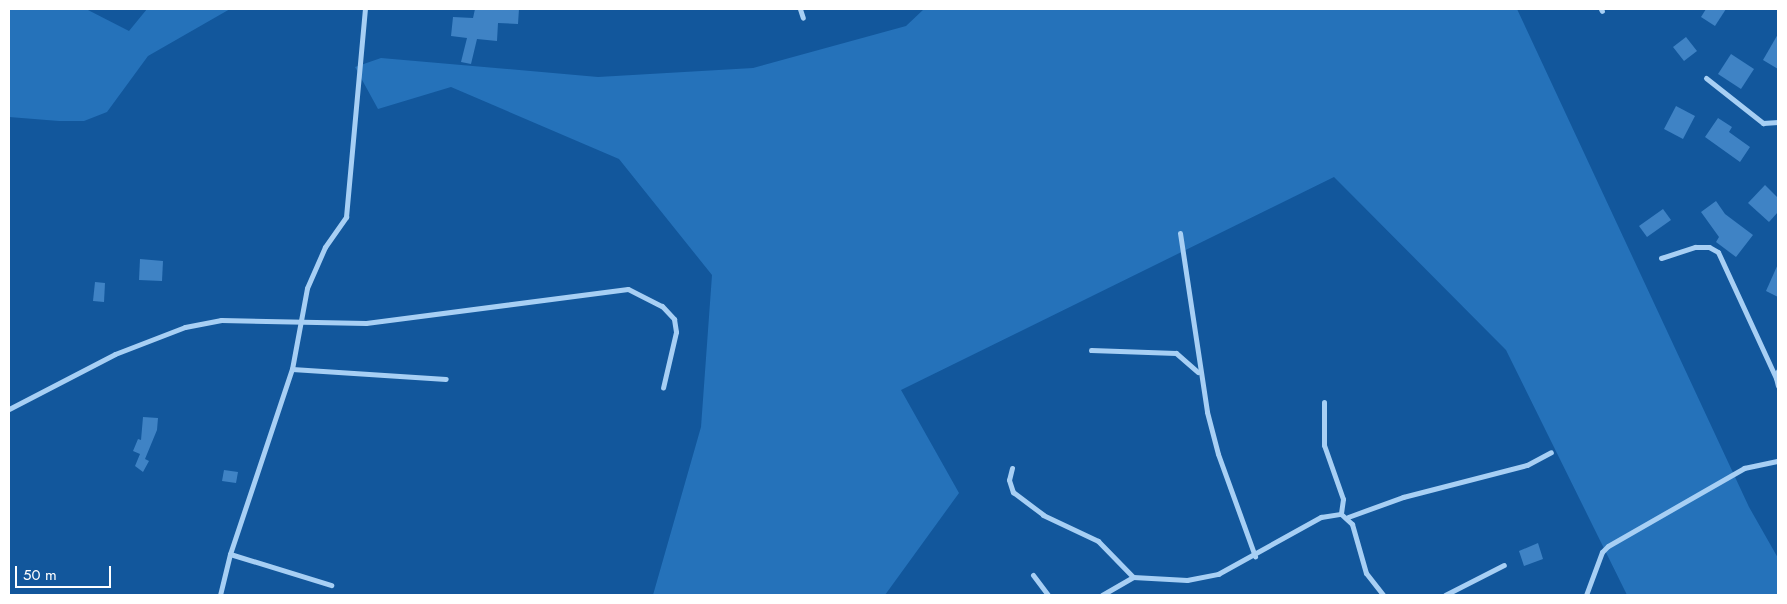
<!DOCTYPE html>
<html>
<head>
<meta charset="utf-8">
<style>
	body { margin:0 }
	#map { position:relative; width:1787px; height:604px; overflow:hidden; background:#12579c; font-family:Jost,sans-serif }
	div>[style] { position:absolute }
	.green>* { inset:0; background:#2572ba }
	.building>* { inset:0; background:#3f83c5 }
	.minor>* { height:5px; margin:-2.5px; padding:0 2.5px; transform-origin:2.5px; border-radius:2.5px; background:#a7cff4 }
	span { translate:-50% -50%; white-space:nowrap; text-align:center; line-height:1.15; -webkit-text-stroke:4px #12579c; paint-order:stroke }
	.frame { position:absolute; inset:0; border:10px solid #fff; pointer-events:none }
	.scale { position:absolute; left:15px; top:566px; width:96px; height:22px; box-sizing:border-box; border:2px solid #fff; border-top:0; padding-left:6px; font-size:15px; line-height:18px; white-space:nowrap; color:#fff; -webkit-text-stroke:4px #12579c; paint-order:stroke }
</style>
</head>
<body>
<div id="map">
	<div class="green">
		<i style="clip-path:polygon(9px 9px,86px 9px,129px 31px,147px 9px,230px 9px,148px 56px,107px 112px,84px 121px,59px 121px,9px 117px)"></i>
		<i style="clip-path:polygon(924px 9px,1517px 9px,1749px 507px,1778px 558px,1778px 595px,1627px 595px,1506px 350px,1334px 177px,901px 390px,959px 493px,885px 595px,653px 595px,701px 427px,712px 275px,619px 159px,451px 87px,378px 109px,355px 67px,381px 58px,598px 77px,753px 68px,906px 26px)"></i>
	</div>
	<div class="building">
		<i style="clip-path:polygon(475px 9px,519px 9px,518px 24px,498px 23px,497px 41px,477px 39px,471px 64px,461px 62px,467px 38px,451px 36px,453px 17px,473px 18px)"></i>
		<i style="clip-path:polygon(1706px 9px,1726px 9px,1715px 26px,1701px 17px)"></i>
		<i style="clip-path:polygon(1778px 34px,1778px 69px,1763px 60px)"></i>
		<i style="clip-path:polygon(1686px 37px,1697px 51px,1684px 61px,1673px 47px)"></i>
		<i style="clip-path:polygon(1731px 54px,1754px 69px,1741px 89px,1718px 74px)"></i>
		<i style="clip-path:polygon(1676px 106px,1695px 116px,1683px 139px,1664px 129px)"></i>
		<i style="clip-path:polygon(1718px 118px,1732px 127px,1729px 132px,1750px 147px,1740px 162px,1705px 137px)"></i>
		<i style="clip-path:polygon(1765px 185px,1778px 198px,1778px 212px,1769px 222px,1748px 203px)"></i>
		<i style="clip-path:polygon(1716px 201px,1725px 214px,1753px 235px,1736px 257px,1716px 242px,1719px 237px,1701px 212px)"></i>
		<i style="clip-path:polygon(1663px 209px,1671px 220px,1647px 237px,1639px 226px)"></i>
		<i style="clip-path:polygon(140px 259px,163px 261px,162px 281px,139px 280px)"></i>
		<i style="clip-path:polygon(1778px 264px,1778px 297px,1766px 291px)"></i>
		<i style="clip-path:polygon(95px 282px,105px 283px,104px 302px,93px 301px)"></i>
		<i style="clip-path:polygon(143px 417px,158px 418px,157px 430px,145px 459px,149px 461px,143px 472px,135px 466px,140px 454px,133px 451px,138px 439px,141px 440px)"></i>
		<i style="clip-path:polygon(224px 470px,238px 472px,236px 483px,222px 481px)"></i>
		<i style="clip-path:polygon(1538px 543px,1543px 559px,1524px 566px,1519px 551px)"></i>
	</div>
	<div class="minor">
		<i style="left:800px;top:9px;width:9px;rotate:72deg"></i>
		<i style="left:1601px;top:9px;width:2px;rotate:63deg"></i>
		<i style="left:1706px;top:78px;width:73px;rotate:38.3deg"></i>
		<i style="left:1763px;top:123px;width:15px;rotate:-4deg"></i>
		<i style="left:1180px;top:233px;width:181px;rotate:81.4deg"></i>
		<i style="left:1207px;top:412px;width:43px;rotate:75.3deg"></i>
		<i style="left:1218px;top:454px;width:109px;rotate:70.1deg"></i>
		<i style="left:1661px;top:258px;width:36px;rotate:-18deg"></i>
		<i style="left:1695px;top:247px;width:14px"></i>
		<i style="left:1709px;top:247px;width:10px;rotate:29deg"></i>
		<i style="left:1718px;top:252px;width:139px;rotate:65.3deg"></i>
		<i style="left:1091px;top:350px;width:85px;rotate:2deg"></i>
		<i style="left:1176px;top:353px;width:29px;rotate:41deg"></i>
		<i style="left:292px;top:369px;width:154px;rotate:3.7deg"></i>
		<i style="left:1778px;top:371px;width:7px;rotate:106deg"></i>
		<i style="left:1776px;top:378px;width:8px;rotate:76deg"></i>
		<i style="left:1324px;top:402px;width:43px;rotate:90deg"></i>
		<i style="left:1324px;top:445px;width:57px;rotate:70.6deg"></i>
		<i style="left:1343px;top:499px;width:15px;rotate:98deg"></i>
		<i style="left:9px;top:409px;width:119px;rotate:-27.4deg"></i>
		<i style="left:115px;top:354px;width:75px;rotate:-21.1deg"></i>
		<i style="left:185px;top:327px;width:37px;rotate:-11deg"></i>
		<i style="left:221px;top:320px;width:145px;rotate:1.2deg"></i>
		<i style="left:366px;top:323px;width:264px;rotate:-7.4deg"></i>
		<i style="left:628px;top:289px;width:38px;rotate:27deg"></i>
		<i style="left:662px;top:306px;width:18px;rotate:47deg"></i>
		<i style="left:674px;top:319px;width:13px;rotate:81deg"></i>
		<i style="left:676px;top:332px;width:57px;rotate:103.1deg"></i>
		<i style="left:1012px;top:468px;width:12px;rotate:104deg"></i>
		<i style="left:1009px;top:480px;width:13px;rotate:72deg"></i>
		<i style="left:1013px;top:492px;width:38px;rotate:37deg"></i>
		<i style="left:1043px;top:515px;width:61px;rotate:25.3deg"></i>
		<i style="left:1098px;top:541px;width:50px;rotate:45.8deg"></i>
		<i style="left:1133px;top:577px;width:54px;rotate:3.2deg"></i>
		<i style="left:1187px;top:580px;width:32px;rotate:-11deg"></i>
		<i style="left:1218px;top:574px;width:118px;rotate:-29deg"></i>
		<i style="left:1321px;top:517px;width:20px;rotate:-9deg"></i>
		<i style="left:1341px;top:514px;width:15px;rotate:42deg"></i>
		<i style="left:1352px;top:524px;width:51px;rotate:74.1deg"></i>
		<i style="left:1366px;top:573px;width:28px;rotate:52deg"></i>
		<i style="left:1348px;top:517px;width:59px;rotate:-20deg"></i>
		<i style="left:1403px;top:497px;width:128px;rotate:-14.5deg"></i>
		<i style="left:1527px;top:465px;width:27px;rotate:-28deg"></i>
		<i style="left:230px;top:554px;width:106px;rotate:17.1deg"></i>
		<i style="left:1033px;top:575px;width:25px;rotate:53deg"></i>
		<i style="left:220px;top:595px;width:42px;rotate:-76.3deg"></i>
		<i style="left:230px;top:554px;width:195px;rotate:-71.5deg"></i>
		<i style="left:292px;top:369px;width:82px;rotate:-79.5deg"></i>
		<i style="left:307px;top:288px;width:45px;rotate:-66.3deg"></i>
		<i style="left:325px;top:247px;width:37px;rotate:-55deg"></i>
		<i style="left:346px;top:217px;width:209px;rotate:-84.8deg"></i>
		<i style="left:1102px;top:595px;width:36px;rotate:-30deg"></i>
		<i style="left:1445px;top:595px;width:66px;rotate:-27deg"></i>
		<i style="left:1586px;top:595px;width:46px;rotate:-69.6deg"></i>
		<i style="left:1602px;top:552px;width:8px;rotate:-45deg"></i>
		<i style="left:1608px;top:546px;width:157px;rotate:-29.8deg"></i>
		<i style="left:1744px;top:468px;width:35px;rotate:-12deg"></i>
	</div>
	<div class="frame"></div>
	<div class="scale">50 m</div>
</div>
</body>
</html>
